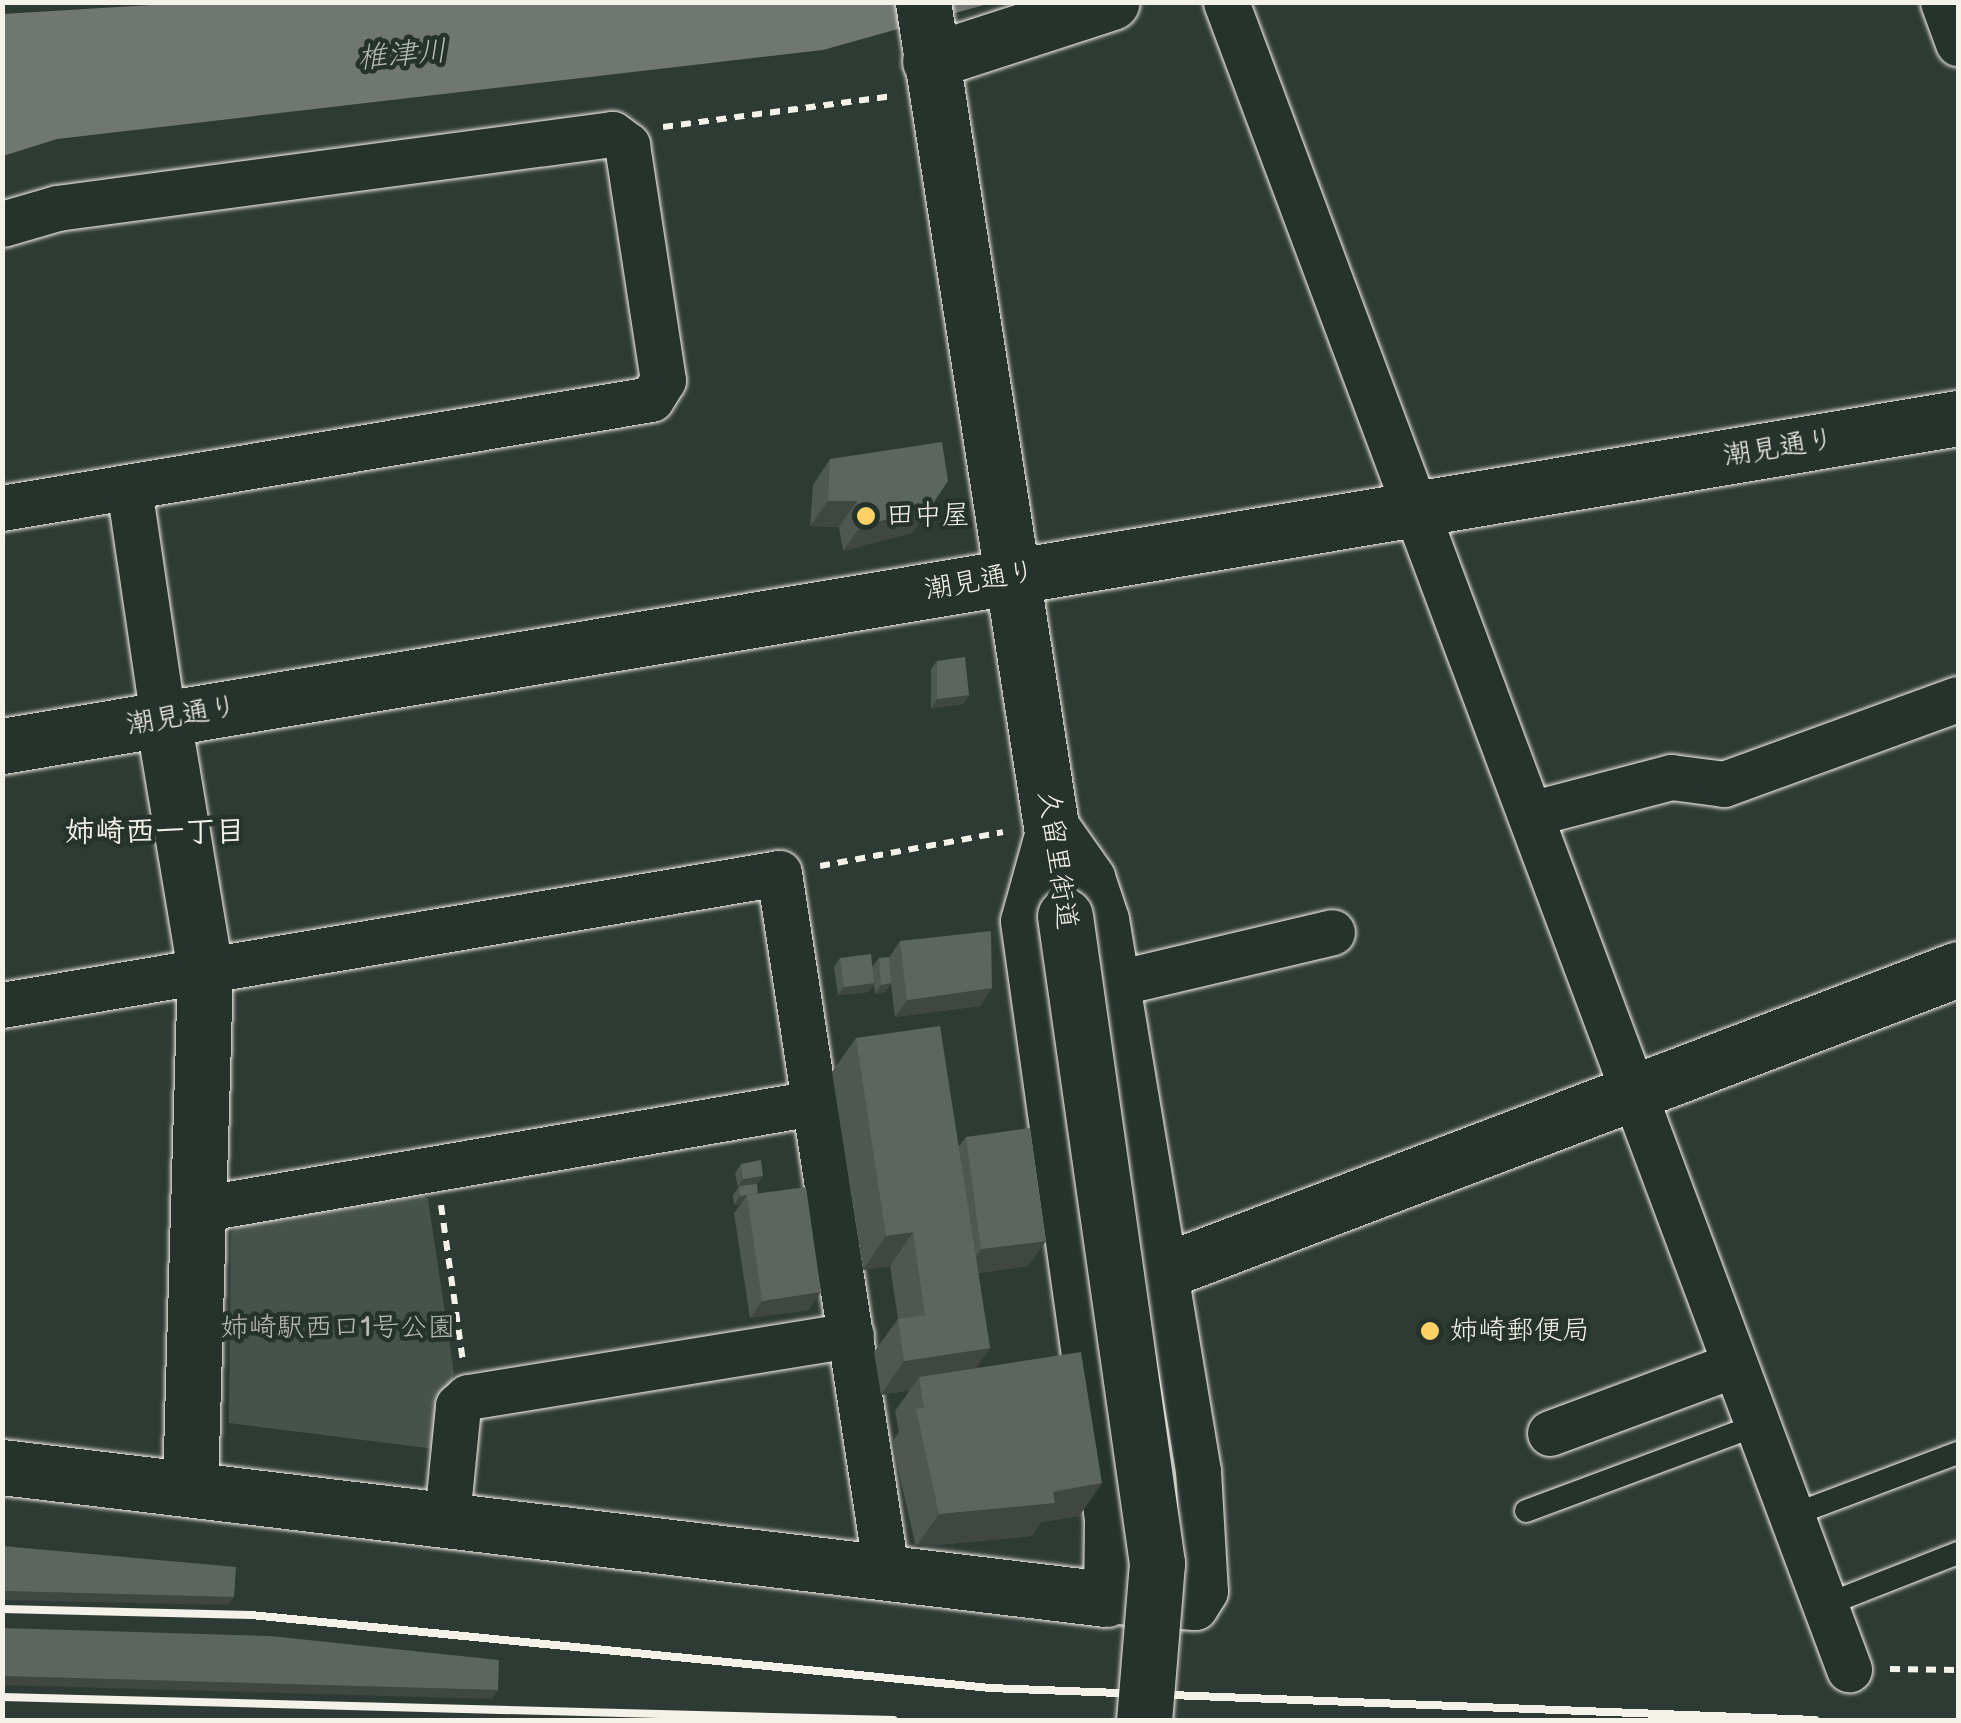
<!DOCTYPE html>
<html>
<head>
<meta charset="utf-8">
<style>
	body { margin:0 }
	#map { position:relative; width:1961px; height:1723px; overflow:hidden; background:#2e3b34; font-family:"Balsamiq Sans","Klee One",sans-serif }
	div>[style] { position:absolute }
	.green>* { inset:0; background:#48524c }
	.water>* { inset:0; background:#6f7770 }
	.path>* { height:6px; margin-top:-3px; transform-origin:0; background:repeating-linear-gradient(90deg,#f4f1e8 0 10px,transparent 0 18px) }
	.roads { filter:drop-shadow(0 0 2px #f4f1e8) drop-shadow(0 0 2px #f4f1e8) }
	.lane>* { height:22px; margin:-11px; padding:0 11px; transform-origin:11px; border-radius:11px; background:#26332d }
	.street>* { height:45px; margin:-22.5px; padding:0 22.5px; transform-origin:22.5px; border-radius:22.5px; background:#26332d }
	.secondary>* { height:55px; margin:-27.5px; padding:0 27.5px; transform-origin:27.5px; border-radius:27.5px; background:#26332d }
	.primary>* { height:55px; margin:-27.5px; padding:0 27.5px; transform-origin:27.5px; border-radius:27.5px; background:#26332d }
	.rail>* { height:8px; margin:-4px; padding:0 4px; transform-origin:4px; border-radius:4px; background:#f4f1e8 }
	.bridges { filter:drop-shadow(0 0 2px #f4f1e8) drop-shadow(0 0 2px #f4f1e8) }
	.primary-bridge>* { height:55px; margin:-27.5px; padding:0 27.5px; transform-origin:27.5px; border-radius:27.5px; background:#26332d }
	.wall>* { inset:0; background:#4f5751 }
	.shaded-wall>* { inset:0; background:#404742 }
	.building>* { inset:0; background:#5c655e }
	.dots>* { width:28px; height:28px; translate:-50% -50%; box-sizing:border-box; border:5px solid #26332d; border-radius:50% }
	span { translate:-50% -50%; white-space:nowrap; text-align:center; line-height:1.15; -webkit-text-stroke:9px #26332d; paint-order:stroke }
	.street-label { font-size:28px; color:#f4f1e8 }
	.poi-label { font-size:28px; color:#f4f1e8 }
	.left { translate:0 -50%; text-align:left }
	.park-label { font-size:28px; color:#b8b9b1 }
	.water-label { font-size:30px; color:#b8bab2; font-style:italic }
	.neighbourhood-label { font-size:30px; color:#f4f1e8; font-weight:700 }
	.frame { position:absolute; inset:0; border:5px solid #f4f1e8; pointer-events:none }
</style>
</head>
<body>
<div id="map">
	<div class="green">
		<i style="clip-path:polygon(413px 1188px,428px 1199px,454px 1373px,435px 1449px,229px 1423px,231px 1233px,247px 1216px)"></i>
	</div>
	<div class="water">
		<i style="clip-path:polygon(200px 2px,991px 3px,823px 50px,57px 139px,3px 156px,3px 14px)"></i>
	</div>
	<div class="path">
		<i style="left:663px;top:127px;width:232px;rotate:-7.7deg"></i>
		<i style="left:820px;top:866px;width:186px;rotate:-10.5deg"></i>
		<i style="left:441px;top:1205px;width:158px;rotate:82deg"></i>
		<i style="left:1890px;top:1669px;width:68px;rotate:0.8deg"></i>
	</div>
	<div class="roads">
		<div class="lane">
			<i style="left:1526px;top:1511px;width:246px;rotate:-20.4deg"></i>
			<i style="left:1790px;top:1516px;width:179px;rotate:-20.6deg"></i>
			<i style="left:1823px;top:1606px;width:145px;rotate:-21.4deg"></i>
		</div>
		<div class="street">
			<i style="left:1226px;top:2px;width:1780px;rotate:69.51deg"></i>
			<i style="left:1943px;top:2px;width:44px;rotate:69.9deg"></i>
			<i style="left:2px;top:224px;width:57px;rotate:-16.2deg"></i>
			<i style="left:57px;top:208px;width:560px;rotate:-7.59deg"></i>
			<i style="left:612px;top:134px;width:19px;rotate:36deg"></i>
			<i style="left:627px;top:145px;width:238px;rotate:81.3deg"></i>
			<i style="left:663px;top:380px;width:22px;rotate:122deg"></i>
			<i style="left:651px;top:399px;width:658px;rotate:170.47deg"></i>
			<i style="left:129px;top:488px;width:233px;rotate:81.6deg"></i>
			<i style="left:1530px;top:814px;width:146px;rotate:-14.7deg"></i>
			<i style="left:1671px;top:777px;width:53px;rotate:7.5deg"></i>
			<i style="left:1724px;top:784px;width:249px;rotate:-20deg"></i>
			<i style="left:1052px;top:820px;width:70px;rotate:54.9deg"></i>
			<i style="left:1092px;top:877px;width:44px;rotate:71.6deg"></i>
			<i style="left:1106px;top:919px;width:560px;rotate:80.54deg"></i>
			<i style="left:1198px;top:1471px;width:120px;rotate:86.7deg"></i>
			<i style="left:1205px;top:1591px;width:19px;rotate:122deg"></i>
			<i style="left:1195px;top:1607px;width:15px;rotate:-176deg"></i>
			<i style="left:1048px;top:831px;width:93px;rotate:105.5deg"></i>
			<i style="left:1023px;top:921px;width:604px;rotate:82deg"></i>
			<i style="left:1107px;top:1519px;width:80px;rotate:90.7deg"></i>
			<i style="left:1106px;top:1599px;width:30px;rotate:8deg"></i>
			<i style="left:1117px;top:983px;width:221px;rotate:-13.3deg"></i>
			<i style="left:2px;top:1005px;width:788px;rotate:-9.64deg"></i>
			<i style="left:779px;top:873px;width:706px;rotate:81.28deg"></i>
			<i style="left:200px;top:1209px;width:622px;rotate:-9.81deg"></i>
			<i style="left:1550px;top:1433px;width:196px;rotate:-20.3deg"></i>
			<i style="left:447px;top:1517px;width:112px;rotate:-84.3deg"></i>
			<i style="left:458px;top:1406px;width:13px;rotate:-42deg"></i>
			<i style="left:468px;top:1397px;width:388px;rotate:-9.2deg"></i>
		</div>
		<div class="secondary">
			<i style="left:930px;top:61px;width:191px;rotate:-18deg"></i>
			<i style="left:163px;top:719px;width:254px;rotate:80.5deg"></i>
			<i style="left:205px;top:970px;width:517px;rotate:91.66deg"></i>
			<i style="left:2px;top:746px;width:1983px;rotate:-9.52deg"></i>
			<i style="left:1164px;top:1271px;width:849px;rotate:-20.82deg"></i>
			<i style="left:2px;top:1467px;width:1112px;rotate:6.82deg"></i>
		</div>
		<div class="primary">
			<i style="left:923px;top:2px;width:925px;rotate:81.17deg"></i>
		</div>
	</div>
	<div class="rail">
		<i style="left:2px;top:1609px;width:249px;rotate:1.4deg"></i>
		<i style="left:251px;top:1615px;width:743px;rotate:5.64deg"></i>
		<i style="left:990px;top:1688px;width:826px;rotate:2.22deg"></i>
		<i style="left:2px;top:1697px;width:892px;rotate:1.48deg"></i>
	</div>
	<div class="bridges">
		<div class="primary-bridge">
			<i style="left:1065px;top:916px;width:654px;rotate:81.91deg"></i>
			<i style="left:1157px;top:1563px;width:158px;rotate:94.7deg"></i>
		</div>
	</div>
	<div class="wall">
		<i style="clip-path:polygon(830px 459px,912px 533px,843px 551px,839px 527px,810px 526px,813px 485px)"></i>
		<i style="clip-path:polygon(937px 661px,969px 695px,963px 704px,931px 708px,931px 669px)"></i>
		<i style="clip-path:polygon(900px 941px,992px 988px,980px 1006px,895px 1017px,891px 984px,885px 992px,875px 994px,874px 984px,868px 992px,838px 995px,834px 967px,840px 958px,872px 967px,879px 958px,889px 958px)"></i>
		<i style="clip-path:polygon(856px 1038px,959px 1146px,966px 1137px,1046px 1241px,1028px 1266px,978px 1273px,990px 1348px,976px 1368px,1102px 1483px,1079px 1516px,1041px 1522px,1032px 1536px,916px 1547px,892px 1442px,899px 1432px,895px 1411px,910px 1390px,881px 1395px,874px 1352px,898px 1319px,890px 1266px,863px 1270px,832px 1072px)"></i>
		<i style="clip-path:polygon(741px 1164px,757px 1185px,757px 1194px,809px 1310px,750px 1318px,734px 1213px,741px 1204px,734px 1205px,733px 1195px,738px 1188px,735px 1173px)"></i>
	</div>
	<div class="shaded-wall">
		<i style="clip-path:polygon(828px 501px,857px 501px,839px 527px,810px 526px)"></i>
		<i style="clip-path:polygon(930px 508px,912px 533px,843px 551px,861px 526px)"></i>
		<i style="clip-path:polygon(969px 695px,963px 704px,931px 708px,937px 699px)"></i>
		<i style="clip-path:polygon(874px 983px,868px 992px,838px 995px,844px 987px)"></i>
		<i style="clip-path:polygon(891px 983px,885px 992px,875px 994px,881px 985px)"></i>
		<i style="clip-path:polygon(992px 988px,980px 1006px,895px 1017px,907px 1000px)"></i>
		<i style="clip-path:polygon(763px 1176px,757px 1185px,737px 1188px,743px 1179px)"></i>
		<i style="clip-path:polygon(747px 1195px,741px 1204px,734px 1205px,740px 1196px)"></i>
		<i style="clip-path:polygon(913px 1232px,890px 1266px,863px 1270px,886px 1236px)"></i>
		<i style="clip-path:polygon(1046px 1241px,1028px 1266px,963px 1275px,981px 1249px)"></i>
		<i style="clip-path:polygon(821px 1292px,809px 1310px,750px 1318px,762px 1301px)"></i>
		<i style="clip-path:polygon(990px 1348px,967px 1382px,919px 1377px,910px 1390px,881px 1395px,904px 1361px)"></i>
		<i style="clip-path:polygon(1102px 1483px,1079px 1516px,1041px 1522px,1032px 1536px,916px 1547px,939px 1514px)"></i>
		<i style="clip-path:polygon(2px 1591px,234px 1597px,228px 1605px,2px 1600px)"></i>
		<i style="clip-path:polygon(2px 1676px,498px 1690px,492px 1699px,2px 1685px)"></i>
	</div>
	<div class="building">
		<i style="clip-path:polygon(942px 442px,948px 481px,930px 508px,861px 526px,857px 501px,828px 501px,830px 459px)"></i>
		<i style="clip-path:polygon(965px 657px,969px 695px,937px 699px,937px 661px)"></i>
		<i style="clip-path:polygon(991px 931px,992px 988px,907px 1000px,900px 941px)"></i>
		<i style="clip-path:polygon(871px 954px,874px 983px,844px 987px,840px 958px)"></i>
		<i style="clip-path:polygon(889px 957px,891px 983px,881px 985px,879px 958px)"></i>
		<i style="clip-path:polygon(940px 1026px,990px 1348px,904px 1361px,898px 1319px,925px 1315px,913px 1232px,886px 1236px,856px 1038px)"></i>
		<i style="clip-path:polygon(1030px 1128px,1046px 1241px,981px 1249px,966px 1137px)"></i>
		<i style="clip-path:polygon(761px 1160px,763px 1176px,743px 1179px,741px 1164px)"></i>
		<i style="clip-path:polygon(757px 1184px,758px 1193px,740px 1196px,739px 1186px)"></i>
		<i style="clip-path:polygon(806px 1187px,821px 1292px,762px 1301px,747px 1195px)"></i>
		<i style="clip-path:polygon(1081px 1352px,1102px 1483px,1053px 1491px,1055px 1503px,939px 1514px,916px 1409px,924px 1408px,919px 1377px)"></i>
		<i style="clip-path:polygon(2px 1546px,236px 1567px,234px 1597px,2px 1591px)"></i>
		<i style="clip-path:polygon(2px 1628px,270px 1636px,499px 1660px,498px 1690px,2px 1676px)"></i>
	</div>
	<div class="dots">
		<i style="left:866px;top:516px;background:#ffd166"></i>
		<i style="left:1430px;top:1331px;background:#ffd166"></i>
	</div>
	<div class="street-label">
		<span style="left:1779px;top:448px;rotate:-9deg">潮見通り</span>
		<span style="left:980px;top:581px;rotate:-10deg">潮見通り</span>
		<span style="left:182px;top:716px;rotate:-10deg">潮見通り</span>
		<span style="left:1057px;top:860px;rotate:82deg">久留里街道</span>
	</div>
	<div class="poi-label">
		<span class="left" style="left:886px;top:516px">田中屋</span>
		<span class="left" style="left:1450px;top:1331px">姉崎郵便局</span>
	</div>
	<div class="park-label">
		<span style="left:338px;top:1328px">姉崎駅西口1号公園</span>
	</div>
	<div class="water-label">
		<span style="left:402px;top:55px;rotate:-5deg">椎津川</span>
	</div>
	<div class="neighbourhood-label">
		<span style="left:155px;top:832px">姉崎西一丁目</span>
	</div>
	<div class="frame"></div>
</div>
</body>
</html>
